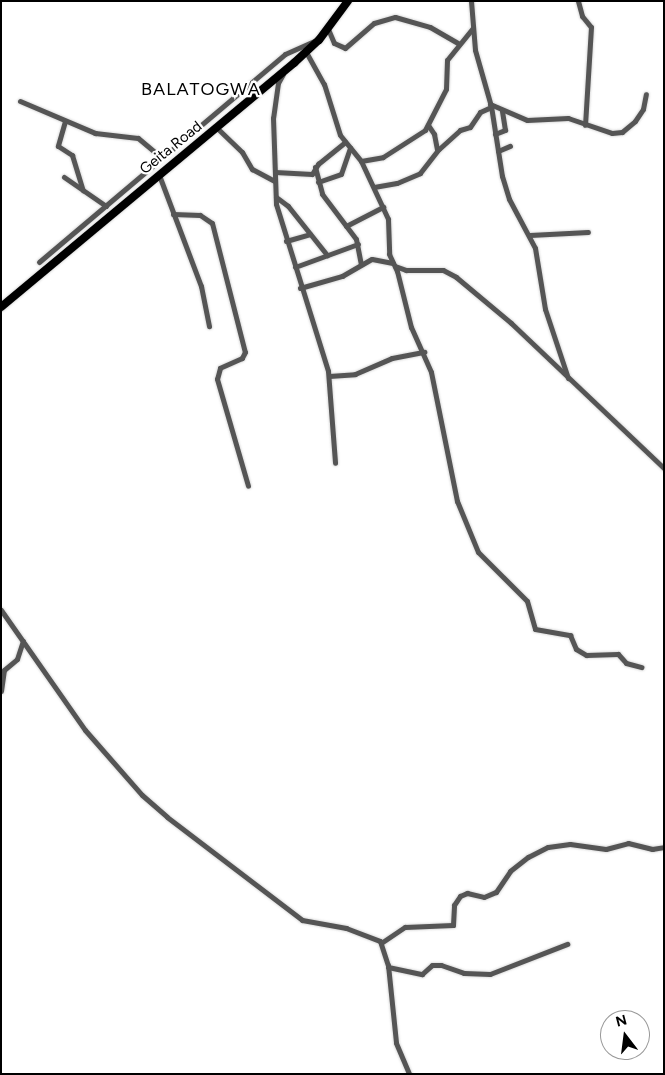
<!DOCTYPE html>
<html>
<head>
<meta charset="utf-8">
<style>
	body { margin:0 }
	#map { position:relative; width:665px; height:1075px; overflow:hidden; background:#fff; font-family:Figtree,sans-serif }
	div>[style] { position:absolute }
	.roads { filter:drop-shadow(0 0 1px #dbdbdb) drop-shadow(0 0 1px #dbdbdb) }
	.minor>* { height:5px; margin:-2.5px; padding:0 2.5px; transform-origin:2.5px; border-radius:2.5px; background:#555 }
	.highway>* { height:8px; margin:-4px; padding:0 4px; transform-origin:4px; border-radius:4px; background:#000 }
	span { translate:-50% -50%; white-space:nowrap; text-align:center; line-height:1.15; -webkit-text-stroke:4.5px #fff; paint-order:stroke }
	.street-label { font-size:15px; color:#000 }
	.quarter-label { font-size:18px; color:#000; letter-spacing:1px }
	.frame { position:absolute; inset:0; border:2px solid #000; pointer-events:none }
	.north { position:absolute; left:600px; top:1010px; width:50px; height:50px; box-sizing:border-box; background:#fff; border:1px solid #999; border-radius:50%; rotate:345deg; font-size:14px; font-weight:700; line-height:20px; text-align:center; color:#000 }
	.north::after { content:''; display:block; margin:auto; width:18px; height:22px; background:#000; clip-path:polygon(50% 0,100% 100%,50% 72%,0 100%) }
</style>
</head>
<body>
<div id="map">
	<div class="roads">
		<div class="minor">
			<i style="left:471px;top:1px;width:49px;rotate:85.3deg"></i>
			<i style="left:475px;top:50px;width:58px;rotate:74.1deg"></i>
			<i style="left:491px;top:106px;width:71px;rotate:81.1deg"></i>
			<i style="left:502px;top:176px;width:24px;rotate:73deg"></i>
			<i style="left:509px;top:199px;width:55px;rotate:62deg"></i>
			<i style="left:535px;top:248px;width:62px;rotate:80.7deg"></i>
			<i style="left:545px;top:309px;width:73px;rotate:71.6deg"></i>
			<i style="left:578px;top:1px;width:16px;rotate:75deg"></i>
			<i style="left:582px;top:16px;width:14px;rotate:51deg"></i>
			<i style="left:591px;top:27px;width:98px;rotate:93.5deg"></i>
			<i style="left:328px;top:29px;width:15px;rotate:67deg"></i>
			<i style="left:334px;top:43px;width:12px;rotate:24deg"></i>
			<i style="left:345px;top:48px;width:38px;rotate:-41deg"></i>
			<i style="left:374px;top:23px;width:22px;rotate:-16deg"></i>
			<i style="left:395px;top:17px;width:36px;rotate:16deg"></i>
			<i style="left:430px;top:27px;width:32px;rotate:30deg"></i>
			<i style="left:306px;top:52px;width:37px;rotate:61deg"></i>
			<i style="left:324px;top:84px;width:53px;rotate:72.6deg"></i>
			<i style="left:340px;top:135px;width:33px;rotate:51deg"></i>
			<i style="left:361px;top:161px;width:64px;rotate:65deg"></i>
			<i style="left:388px;top:219px;width:35px;rotate:88deg"></i>
			<i style="left:389px;top:254px;width:19px;rotate:65deg"></i>
			<i style="left:397px;top:271px;width:58px;rotate:76deg"></i>
			<i style="left:411px;top:327px;width:49px;rotate:66deg"></i>
			<i style="left:431px;top:372px;width:132px;rotate:78.6deg"></i>
			<i style="left:457px;top:501px;width:55px;rotate:67.6deg"></i>
			<i style="left:478px;top:552px;width:69px;rotate:45deg"></i>
			<i style="left:527px;top:601px;width:29px;rotate:74deg"></i>
			<i style="left:535px;top:629px;width:36px;rotate:10deg"></i>
			<i style="left:570px;top:635px;width:15px;rotate:67deg"></i>
			<i style="left:576px;top:649px;width:12px;rotate:31deg"></i>
			<i style="left:586px;top:655px;width:32px;rotate:-2deg"></i>
			<i style="left:618px;top:654px;width:12px;rotate:48deg"></i>
			<i style="left:626px;top:663px;width:16px;rotate:15deg"></i>
			<i style="left:283px;top:74px;width:10px;rotate:119deg"></i>
			<i style="left:278px;top:83px;width:35px;rotate:98deg"></i>
			<i style="left:273px;top:118px;width:86px;rotate:88deg"></i>
			<i style="left:276px;top:204px;width:175px;rotate:72.7deg"></i>
			<i style="left:328px;top:371px;width:92px;rotate:85.6deg"></i>
			<i style="left:20px;top:101px;width:82px;rotate:23.1deg"></i>
			<i style="left:95px;top:133px;width:43px;rotate:6.6deg"></i>
			<i style="left:138px;top:138px;width:31px;rotate:40deg"></i>
			<i style="left:490px;top:104px;width:40px;rotate:23.4deg"></i>
			<i style="left:527px;top:120px;width:41px;rotate:-2.8deg"></i>
			<i style="left:568px;top:118px;width:46px;rotate:18.8deg"></i>
			<i style="left:612px;top:133px;width:10px;rotate:-6deg"></i>
			<i style="left:622px;top:132px;width:17px;rotate:-40deg"></i>
			<i style="left:635px;top:121px;width:14px;rotate:-56deg"></i>
			<i style="left:643px;top:109px;width:15px;rotate:-79deg"></i>
			<i style="left:65px;top:121px;width:26px;rotate:106deg"></i>
			<i style="left:58px;top:146px;width:17px;rotate:33deg"></i>
			<i style="left:72px;top:155px;width:37px;rotate:73deg"></i>
			<i style="left:428px;top:125px;width:11px;rotate:56deg"></i>
			<i style="left:434px;top:134px;width:16px;rotate:79deg"></i>
			<i style="left:217px;top:128px;width:35px;rotate:44deg"></i>
			<i style="left:242px;top:152px;width:20px;rotate:60deg"></i>
			<i style="left:252px;top:169px;width:26px;rotate:28deg"></i>
			<i style="left:495px;top:134px;width:11px;rotate:-22deg"></i>
			<i style="left:505px;top:130px;width:20px;rotate:-99deg"></i>
			<i style="left:498px;top:151px;width:13px;rotate:-23deg"></i>
			<i style="left:361px;top:161px;width:22px;rotate:-10deg"></i>
			<i style="left:383px;top:157px;width:50px;rotate:-32.7deg"></i>
			<i style="left:425px;top:130px;width:46px;rotate:-62.9deg"></i>
			<i style="left:446px;top:89px;width:29px;rotate:-88deg"></i>
			<i style="left:447px;top:60px;width:40px;rotate:-51deg"></i>
			<i style="left:315px;top:167px;width:28px;rotate:75deg"></i>
			<i style="left:322px;top:194px;width:56px;rotate:52.9deg"></i>
			<i style="left:356px;top:239px;width:26px;rotate:79deg"></i>
			<i style="left:275px;top:172px;width:37px;rotate:3deg"></i>
			<i style="left:312px;top:174px;width:12px;rotate:-59deg"></i>
			<i style="left:318px;top:164px;width:35px;rotate:-39deg"></i>
			<i style="left:159px;top:175px;width:119px;rotate:69.3deg"></i>
			<i style="left:201px;top:286px;width:41px;rotate:78.7deg"></i>
			<i style="left:64px;top:177px;width:51px;rotate:34.6deg"></i>
			<i style="left:318px;top:182px;width:24px;rotate:-19deg"></i>
			<i style="left:341px;top:174px;width:28px;rotate:-71deg"></i>
			<i style="left:374px;top:187px;width:23px;rotate:-10deg"></i>
			<i style="left:397px;top:183px;width:25px;rotate:-23deg"></i>
			<i style="left:420px;top:173px;width:31px;rotate:-52deg"></i>
			<i style="left:439px;top:149px;width:28px;rotate:-42deg"></i>
			<i style="left:460px;top:130px;width:10px;rotate:-17deg"></i>
			<i style="left:470px;top:127px;width:18px;rotate:-56deg"></i>
			<i style="left:480px;top:112px;width:12px;rotate:-24deg"></i>
			<i style="left:276px;top:197px;width:15px;rotate:37deg"></i>
			<i style="left:288px;top:206px;width:63px;rotate:51.5deg"></i>
			<i style="left:173px;top:214px;width:27px;rotate:2deg"></i>
			<i style="left:200px;top:215px;width:14px;rotate:34deg"></i>
			<i style="left:212px;top:223px;width:133px;rotate:75.7deg"></i>
			<i style="left:245px;top:352px;width:7px;rotate:117deg"></i>
			<i style="left:242px;top:358px;width:24px;rotate:156deg"></i>
			<i style="left:220px;top:368px;width:11px;rotate:105deg"></i>
			<i style="left:217px;top:379px;width:111px;rotate:73.8deg"></i>
			<i style="left:346px;top:226px;width:42px;rotate:-27.2deg"></i>
			<i style="left:530px;top:235px;width:58px;rotate:-3deg"></i>
			<i style="left:286px;top:241px;width:25px;rotate:-16deg"></i>
			<i style="left:39px;top:262px;width:322px;rotate:-40.2deg"></i>
			<i style="left:285px;top:54px;width:32px;rotate:-24deg"></i>
			<i style="left:395px;top:266px;width:12px;rotate:20deg"></i>
			<i style="left:406px;top:270px;width:37px"></i>
			<i style="left:443px;top:270px;width:15px;rotate:28deg"></i>
			<i style="left:456px;top:277px;width:72px;rotate:39.9deg"></i>
			<i style="left:511px;top:323px;width:211px;rotate:43.5deg"></i>
			<i style="left:295px;top:267px;width:67px;rotate:-20.1deg"></i>
			<i style="left:300px;top:288px;width:44px;rotate:-15.9deg"></i>
			<i style="left:342px;top:276px;width:34px;rotate:-30deg"></i>
			<i style="left:372px;top:259px;width:21px;rotate:11deg"></i>
			<i style="left:329px;top:376px;width:26px;rotate:-4deg"></i>
			<i style="left:355px;top:374px;width:40px;rotate:-23.4deg"></i>
			<i style="left:392px;top:358px;width:33px;rotate:-11deg"></i>
			<i style="left:1px;top:610px;width:146px;rotate:55deg"></i>
			<i style="left:85px;top:730px;width:86px;rotate:48.8deg"></i>
			<i style="left:142px;top:795px;width:33px;rotate:41deg"></i>
			<i style="left:167px;top:817px;width:170px;rotate:37.3deg"></i>
			<i style="left:302px;top:920px;width:45px;rotate:10.3deg"></i>
			<i style="left:346px;top:928px;width:36px;rotate:21deg"></i>
			<i style="left:380px;top:941px;width:25px;rotate:72deg"></i>
			<i style="left:388px;top:965px;width:78px;rotate:84.1deg"></i>
			<i style="left:396px;top:1043px;width:34px;rotate:67deg"></i>
			<i style="left:1px;top:691px;width:21px;rotate:-82deg"></i>
			<i style="left:4px;top:670px;width:17px;rotate:-40deg"></i>
			<i style="left:17px;top:659px;width:19px;rotate:-72deg"></i>
			<i style="left:381px;top:943px;width:29px;rotate:-34deg"></i>
			<i style="left:405px;top:927px;width:48px;rotate:-2.4deg"></i>
			<i style="left:453px;top:925px;width:20px;rotate:-87deg"></i>
			<i style="left:454px;top:905px;width:11px;rotate:-56deg"></i>
			<i style="left:460px;top:896px;width:8px;rotate:-23deg"></i>
			<i style="left:467px;top:893px;width:17px;rotate:13deg"></i>
			<i style="left:484px;top:897px;width:13px;rotate:-23deg"></i>
			<i style="left:496px;top:892px;width:25px;rotate:-56deg"></i>
			<i style="left:510px;top:871px;width:23px;rotate:-38deg"></i>
			<i style="left:528px;top:857px;width:22px;rotate:-27deg"></i>
			<i style="left:548px;top:847px;width:22px;rotate:-8deg"></i>
			<i style="left:570px;top:844px;width:36px;rotate:8deg"></i>
			<i style="left:606px;top:849px;width:23px;rotate:-15deg"></i>
			<i style="left:628px;top:843px;width:25px;rotate:14deg"></i>
			<i style="left:652px;top:849px;width:12px;rotate:-9deg"></i>
			<i style="left:388px;top:967px;width:35px;rotate:12deg"></i>
			<i style="left:422px;top:974px;width:13px;rotate:-42deg"></i>
			<i style="left:432px;top:965px;width:9px"></i>
			<i style="left:441px;top:965px;width:24px;rotate:19deg"></i>
			<i style="left:464px;top:973px;width:26px;rotate:2deg"></i>
			<i style="left:490px;top:974px;width:83px;rotate:-21.3deg"></i>
		</div>
		<div class="highway">
			<i style="left:1px;top:307px;width:381px;rotate:-39.8deg"></i>
			<i style="left:294px;top:63px;width:34px;rotate:-43deg"></i>
			<i style="left:319px;top:40px;width:49px;rotate:-53.4deg"></i>
		</div>
	</div>
	<div class="street-label">
		<span style="left:171px;top:148px;rotate:-39deg">Geita Road</span>
	</div>
	<div class="quarter-label">
		<span style="left:201px;top:89px">BALATOGWA</span>
	</div>
	<div class="frame"></div>
	<div class="north">N</div>
</div>
</body>
</html>
